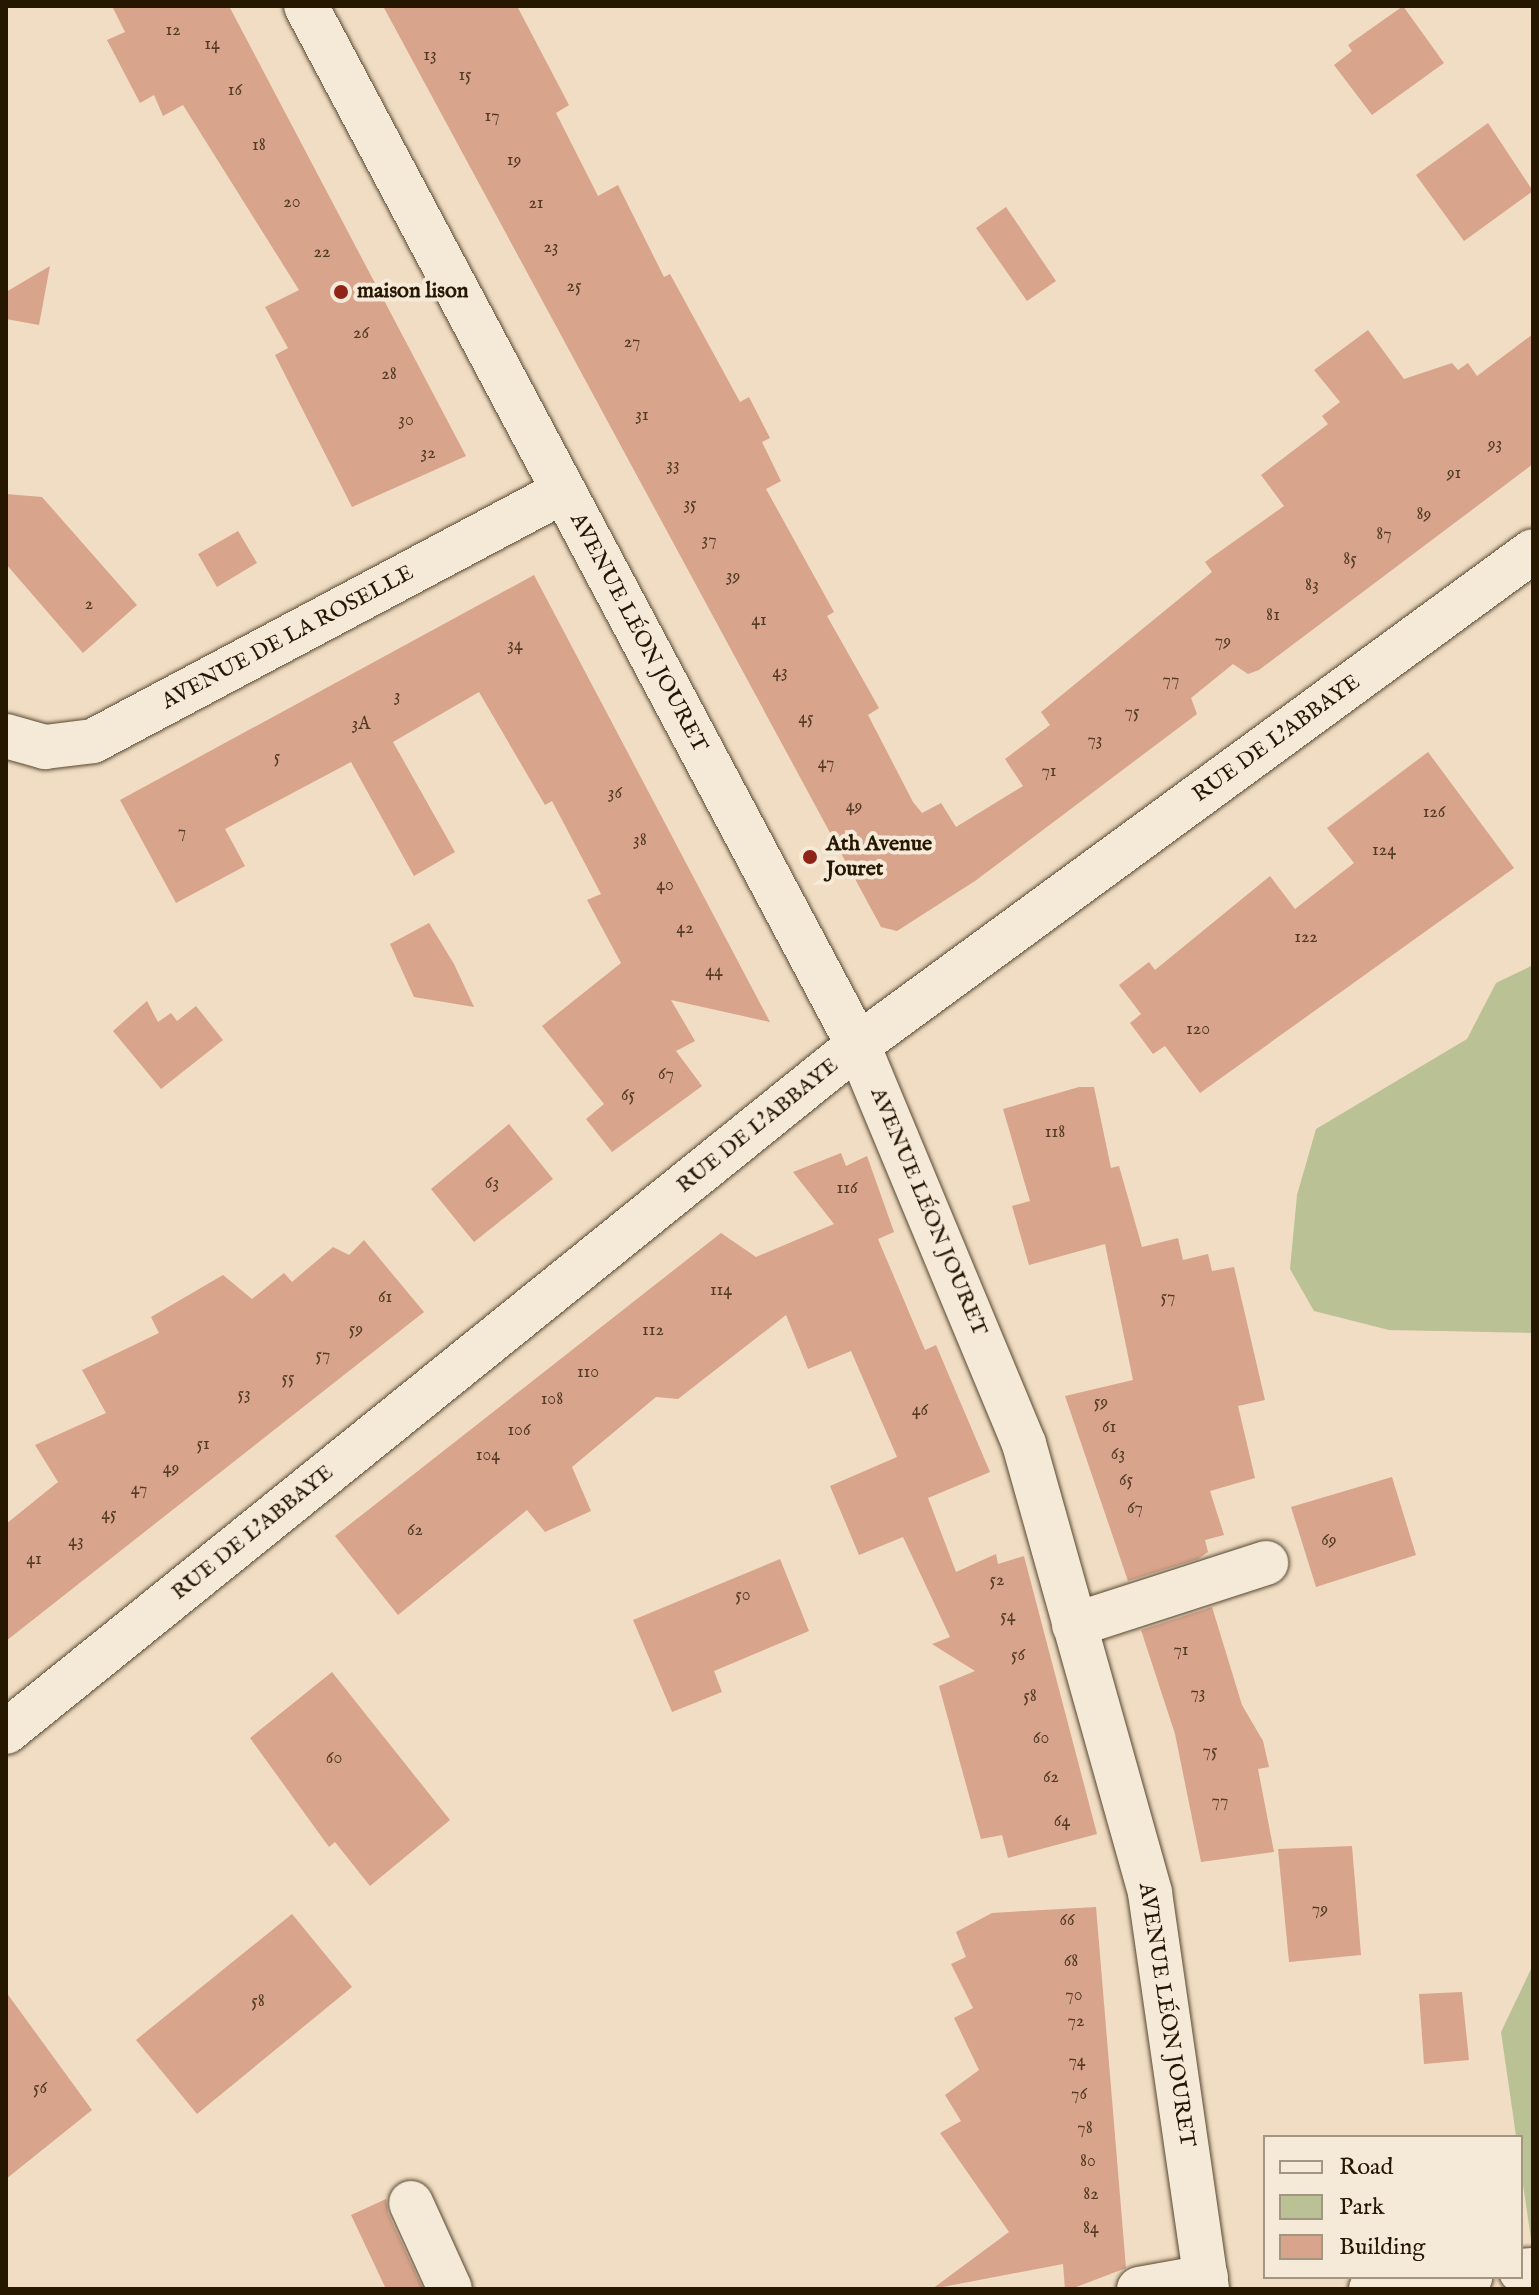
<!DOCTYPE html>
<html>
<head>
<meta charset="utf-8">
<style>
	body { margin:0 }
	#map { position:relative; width:1539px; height:2295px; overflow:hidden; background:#f0ddc3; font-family:"IM FELL English",serif }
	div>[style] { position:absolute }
	.green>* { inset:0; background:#bac194 }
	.building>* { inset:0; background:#d8a48b }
	.roads { filter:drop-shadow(0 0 2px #584832) drop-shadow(0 0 2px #584832) }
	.minor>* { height:44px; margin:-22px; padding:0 22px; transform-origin:22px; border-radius:22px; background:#f5e9d8 }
	.dots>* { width:22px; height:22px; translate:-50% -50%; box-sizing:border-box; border:4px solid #f5e9d8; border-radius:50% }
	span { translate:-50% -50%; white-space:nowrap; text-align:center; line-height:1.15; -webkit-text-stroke:8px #f5e9d8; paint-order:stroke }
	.number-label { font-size:18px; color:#523a24 }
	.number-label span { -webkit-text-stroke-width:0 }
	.poi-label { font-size:22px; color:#261701; font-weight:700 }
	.left { translate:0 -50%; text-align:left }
	.street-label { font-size:22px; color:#261701 }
	.frame { position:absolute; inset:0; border:8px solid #261701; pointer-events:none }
	.legend { position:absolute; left:1263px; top:2135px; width:260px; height:144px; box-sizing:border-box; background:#f5e9d8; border:2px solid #a29582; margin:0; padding:10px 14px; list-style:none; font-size:24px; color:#261701 }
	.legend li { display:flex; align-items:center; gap:16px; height:40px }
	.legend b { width:40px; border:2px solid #a29582 }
</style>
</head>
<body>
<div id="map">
	<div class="green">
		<i style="clip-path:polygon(1533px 965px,1533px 1333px,1389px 1330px,1314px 1311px,1290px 1269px,1297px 1195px,1316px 1129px,1467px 1039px,1496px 983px)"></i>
		<i style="clip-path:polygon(1533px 1965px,1533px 2253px,1501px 2032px)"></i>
	</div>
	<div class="building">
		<i style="clip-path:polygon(112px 6px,229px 6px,466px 456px,352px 507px,275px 355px,288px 348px,265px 307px,299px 290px,183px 105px,163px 116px,154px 95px,140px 103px,107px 40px,125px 32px)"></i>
		<i style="clip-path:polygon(383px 6px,517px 6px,569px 105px,556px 113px,598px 196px,618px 185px,664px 277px,670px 274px,740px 402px,749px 397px,770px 438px,762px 442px,781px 481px,766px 489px,834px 612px,827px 616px,879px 708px,868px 715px,913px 802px,922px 813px,941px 803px,956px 827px,1023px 786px,1005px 759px,1050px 725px,1041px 712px,1212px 572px,1205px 562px,1284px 506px,1261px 475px,1328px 424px,1322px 416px,1340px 402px,1314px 370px,1368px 330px,1404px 379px,1452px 363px,1458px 370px,1468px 363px,1477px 376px,1533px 334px,1533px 464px,1259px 670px,1248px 674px,1233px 664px,1191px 698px,1197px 714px,975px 881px,897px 931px,881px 927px)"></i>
		<i style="clip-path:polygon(1403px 6px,1444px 63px,1372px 115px,1334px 65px,1352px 51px,1348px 45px)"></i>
		<i style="clip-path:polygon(1488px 123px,1533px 191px,1464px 241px,1416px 175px)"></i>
		<i style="clip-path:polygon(1006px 207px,1056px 281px,1027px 301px,976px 228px)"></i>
		<i style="clip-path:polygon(50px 266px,39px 325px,6px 319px,6px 292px)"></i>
		<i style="clip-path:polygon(6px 494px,42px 497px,137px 605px,83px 653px,6px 564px)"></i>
		<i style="clip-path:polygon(238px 531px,257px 563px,217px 587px,198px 554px)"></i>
		<i style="clip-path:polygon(534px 575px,770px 1022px,671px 1000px,695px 1041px,676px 1051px,702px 1086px,612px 1152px,586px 1119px,604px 1104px,542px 1026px,621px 963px,587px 900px,601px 894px,552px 801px,545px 805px,479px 692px,393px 742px,455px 852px,414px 876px,351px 762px,225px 829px,245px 866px,176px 903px,120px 800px)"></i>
		<i style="clip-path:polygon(1428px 752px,1514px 868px,1200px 1093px,1165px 1046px,1153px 1054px,1130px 1023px,1141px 1014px,1119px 985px,1149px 962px,1155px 970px,1270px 876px,1295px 909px,1354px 863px,1327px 828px)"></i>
		<i style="clip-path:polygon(429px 923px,454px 964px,474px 1007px,414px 997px,390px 944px)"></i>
		<i style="clip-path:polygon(147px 1001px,158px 1022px,171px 1013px,177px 1021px,196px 1006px,223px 1040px,161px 1089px,113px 1031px)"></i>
		<i style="clip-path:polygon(1079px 1087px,1094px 1087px,1111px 1168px,1119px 1166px,1142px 1247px,1178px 1238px,1183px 1260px,1208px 1254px,1212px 1271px,1234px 1267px,1265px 1400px,1238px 1406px,1255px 1478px,1210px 1491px,1224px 1535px,1205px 1540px,1208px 1552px,1198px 1559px,1128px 1581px,1065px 1396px,1133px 1380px,1105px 1244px,1029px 1265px,1012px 1206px,1030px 1201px,1003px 1109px)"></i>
		<i style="clip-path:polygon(509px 1124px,553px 1179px,474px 1242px,431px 1189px)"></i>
		<i style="clip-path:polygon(841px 1153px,846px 1166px,867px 1156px,894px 1232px,878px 1239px,925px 1350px,936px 1345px,990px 1472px,928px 1498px,956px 1572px,996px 1554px,998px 1564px,1024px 1556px,1097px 1834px,1008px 1858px,1002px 1835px,981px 1839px,939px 1686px,975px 1671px,932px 1644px,950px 1637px,903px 1537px,859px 1555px,830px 1486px,897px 1457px,851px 1351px,808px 1369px,786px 1315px,678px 1399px,656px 1397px,572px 1467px,591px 1511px,545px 1532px,527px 1510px,398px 1615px,335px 1536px,721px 1233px,756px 1257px,834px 1224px,793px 1172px)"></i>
		<i style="clip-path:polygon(364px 1240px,424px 1312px,6px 1641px,6px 1524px,58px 1482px,35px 1445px,106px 1413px,82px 1370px,159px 1333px,151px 1317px,223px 1275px,252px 1299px,284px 1273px,292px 1282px,333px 1247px,349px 1255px)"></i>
		<i style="clip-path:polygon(1392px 1477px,1416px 1555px,1316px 1587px,1291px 1507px)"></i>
		<i style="clip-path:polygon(780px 1559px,809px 1631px,714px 1671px,722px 1692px,672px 1712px,633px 1620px)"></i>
		<i style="clip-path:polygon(1212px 1607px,1242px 1705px,1263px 1741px,1269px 1767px,1258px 1769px,1274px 1852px,1201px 1862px,1175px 1734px,1141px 1630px)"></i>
		<i style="clip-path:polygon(332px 1672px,450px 1820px,370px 1886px,335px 1842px,329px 1847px,250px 1738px)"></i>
		<i style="clip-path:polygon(1352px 1846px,1361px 1955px,1289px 1962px,1278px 1849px)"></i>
		<i style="clip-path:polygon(1096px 1907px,1126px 2268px,1071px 2289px,1065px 2289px,1063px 2264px,932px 2289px,1009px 2232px,940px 2133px,961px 2121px,945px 2095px,979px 2070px,954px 2018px,973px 2008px,951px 1964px,966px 1957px,956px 1932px,992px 1913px)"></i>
		<i style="clip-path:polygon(292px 1914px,352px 1987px,197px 2114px,136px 2040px)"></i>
		<i style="clip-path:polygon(6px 1992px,92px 2110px,6px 2179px)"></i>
		<i style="clip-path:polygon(1462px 1992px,1469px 2060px,1424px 2064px,1419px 1994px)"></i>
		<i style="clip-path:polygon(386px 2199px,388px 2213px,423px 2289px,386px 2289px,351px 2215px)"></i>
	</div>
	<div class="roads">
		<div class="minor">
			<i style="left:306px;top:6px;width:1177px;rotate:62.02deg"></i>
			<i style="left:858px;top:1045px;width:432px;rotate:67.4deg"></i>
			<i style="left:1024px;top:1444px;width:466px;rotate:74.3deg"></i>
			<i style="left:1150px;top:1893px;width:400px;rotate:81.8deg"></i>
			<i style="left:6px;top:736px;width:41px;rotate:15.8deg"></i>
			<i style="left:45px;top:747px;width:48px;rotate:-7.1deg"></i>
			<i style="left:93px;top:741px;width:531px;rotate:-27.96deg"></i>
			<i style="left:1074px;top:1625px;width:202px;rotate:-17.9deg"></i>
			<i style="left:6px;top:1732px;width:1094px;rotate:-38.88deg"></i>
			<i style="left:858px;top:1045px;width:836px;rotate:-36.2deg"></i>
			<i style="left:411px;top:2203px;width:94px;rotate:65.6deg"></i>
			<i style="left:1521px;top:2271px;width:12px;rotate:-5deg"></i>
			<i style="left:1139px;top:2289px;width:68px;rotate:-10.2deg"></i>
			<i style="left:1371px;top:2289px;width:100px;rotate:-6.9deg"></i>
		</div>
	</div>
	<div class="dots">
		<i style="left:341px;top:292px;background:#8f2418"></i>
		<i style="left:810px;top:857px;background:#8f2418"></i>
	</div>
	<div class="number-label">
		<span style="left:173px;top:31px">12</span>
		<span style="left:212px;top:45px">14</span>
		<span style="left:430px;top:56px">13</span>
		<span style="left:465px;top:76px">15</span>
		<span style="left:235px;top:91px">16</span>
		<span style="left:492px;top:117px">17</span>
		<span style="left:259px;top:146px">18</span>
		<span style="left:514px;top:161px">19</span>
		<span style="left:292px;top:203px">20</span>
		<span style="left:536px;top:204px">21</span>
		<span style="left:551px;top:248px">23</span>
		<span style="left:322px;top:253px">22</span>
		<span style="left:574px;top:287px">25</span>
		<span style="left:361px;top:334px">26</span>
		<span style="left:632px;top:343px">27</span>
		<span style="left:389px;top:375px">28</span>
		<span style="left:642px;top:416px">31</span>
		<span style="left:406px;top:421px">30</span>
		<span style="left:1495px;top:445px">93</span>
		<span style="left:428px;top:454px">32</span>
		<span style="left:673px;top:466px">33</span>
		<span style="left:1454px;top:474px">91</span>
		<span style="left:690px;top:505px">35</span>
		<span style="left:1424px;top:515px">89</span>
		<span style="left:1384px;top:535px">87</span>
		<span style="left:709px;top:541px">37</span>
		<span style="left:1350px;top:560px">85</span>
		<span style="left:733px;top:577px">39</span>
		<span style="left:1312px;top:586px">83</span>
		<span style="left:89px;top:605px">2</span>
		<span style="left:1273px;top:616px">81</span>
		<span style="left:759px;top:621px">41</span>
		<span style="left:1223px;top:642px">79</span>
		<span style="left:515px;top:646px">34</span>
		<span style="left:780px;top:673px">43</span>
		<span style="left:1171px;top:681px">77</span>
		<span style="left:397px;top:697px">3</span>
		<span style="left:1132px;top:713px">75</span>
		<span style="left:806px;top:719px">45</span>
		<span style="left:361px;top:725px">3A</span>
		<span style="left:1095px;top:741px">73</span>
		<span style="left:277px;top:758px">5</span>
		<span style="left:826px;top:764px">47</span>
		<span style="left:1049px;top:772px">71</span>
		<span style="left:615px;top:794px">36</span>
		<span style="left:854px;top:807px">49</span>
		<span style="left:1434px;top:813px">126</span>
		<span style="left:182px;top:833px">7</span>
		<span style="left:640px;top:841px">38</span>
		<span style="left:1384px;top:851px">124</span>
		<span style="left:665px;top:886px">40</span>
		<span style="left:685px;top:929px">42</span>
		<span style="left:1306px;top:938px">122</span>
		<span style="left:714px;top:972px">44</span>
		<span style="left:1198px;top:1030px">120</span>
		<span style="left:666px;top:1075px">67</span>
		<span style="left:628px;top:1096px">65</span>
		<span style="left:1055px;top:1133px">118</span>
		<span style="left:492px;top:1184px">63</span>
		<span style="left:847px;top:1189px">116</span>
		<span style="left:721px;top:1291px">114</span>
		<span style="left:385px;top:1298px">61</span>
		<span style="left:1168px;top:1298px">57</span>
		<span style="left:356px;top:1330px">59</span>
		<span style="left:653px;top:1331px">112</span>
		<span style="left:323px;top:1356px">57</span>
		<span style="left:588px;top:1373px">110</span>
		<span style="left:288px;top:1379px">55</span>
		<span style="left:244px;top:1395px">53</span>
		<span style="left:552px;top:1400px">108</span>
		<span style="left:1101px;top:1403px">59</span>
		<span style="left:920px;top:1411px">46</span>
		<span style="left:1109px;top:1428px">61</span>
		<span style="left:519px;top:1431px">106</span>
		<span style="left:203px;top:1445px">51</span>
		<span style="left:1118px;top:1455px">63</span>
		<span style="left:488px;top:1456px">104</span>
		<span style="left:171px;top:1469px">49</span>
		<span style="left:1126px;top:1481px">65</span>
		<span style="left:139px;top:1490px">47</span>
		<span style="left:1135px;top:1509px">67</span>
		<span style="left:109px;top:1515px">45</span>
		<span style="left:415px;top:1531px">62</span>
		<span style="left:1329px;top:1541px">69</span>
		<span style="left:76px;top:1542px">43</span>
		<span style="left:34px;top:1560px">41</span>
		<span style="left:997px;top:1581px">52</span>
		<span style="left:743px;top:1596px">50</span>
		<span style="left:1008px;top:1617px">54</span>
		<span style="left:1181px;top:1651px">71</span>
		<span style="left:1018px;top:1656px">56</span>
		<span style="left:1198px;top:1694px">73</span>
		<span style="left:1030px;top:1697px">58</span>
		<span style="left:1041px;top:1739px">60</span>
		<span style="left:1210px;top:1752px">75</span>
		<span style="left:334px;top:1759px">60</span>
		<span style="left:1051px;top:1778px">62</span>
		<span style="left:1220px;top:1802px">77</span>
		<span style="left:1062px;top:1822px">64</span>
		<span style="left:1320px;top:1910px">79</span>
		<span style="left:1067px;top:1921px">66</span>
		<span style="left:1071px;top:1962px">68</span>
		<span style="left:1074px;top:1996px">70</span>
		<span style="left:258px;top:2002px">58</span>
		<span style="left:1076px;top:2022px">72</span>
		<span style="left:1077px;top:2062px">74</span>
		<span style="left:40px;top:2089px">56</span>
		<span style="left:1079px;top:2095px">76</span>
		<span style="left:1085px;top:2129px">78</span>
		<span style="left:1088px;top:2162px">80</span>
		<span style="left:1091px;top:2195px">82</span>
		<span style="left:1091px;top:2229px">84</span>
	</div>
	<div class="poi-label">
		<span class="left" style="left:357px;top:292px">maison lison</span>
		<span class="left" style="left:826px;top:857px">Ath Avenue<br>Jouret</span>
	</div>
	<div class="street-label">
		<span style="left:638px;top:633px;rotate:62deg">AVENUE LÉON JOURET</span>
		<span style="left:288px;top:638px;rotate:-28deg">AVENUE DE LA ROSELLE</span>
		<span style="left:1277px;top:739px;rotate:-36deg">RUE DE L'ABBAYE</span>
		<span style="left:758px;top:1126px;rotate:-39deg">RUE DE L'ABBAYE</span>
		<span style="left:928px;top:1212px;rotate:67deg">AVENUE LÉON JOURET</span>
		<span style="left:253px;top:1533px;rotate:-39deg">RUE DE L'ABBAYE</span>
		<span style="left:1166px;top:2015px;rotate:81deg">AVENUE LÉON JOURET</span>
	</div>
	<div class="frame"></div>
	<ul class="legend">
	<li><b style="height:10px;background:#f5e9d8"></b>Road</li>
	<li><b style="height:22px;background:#bac194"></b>Park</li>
	<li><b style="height:22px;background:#d8a48b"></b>Building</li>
	</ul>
</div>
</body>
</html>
